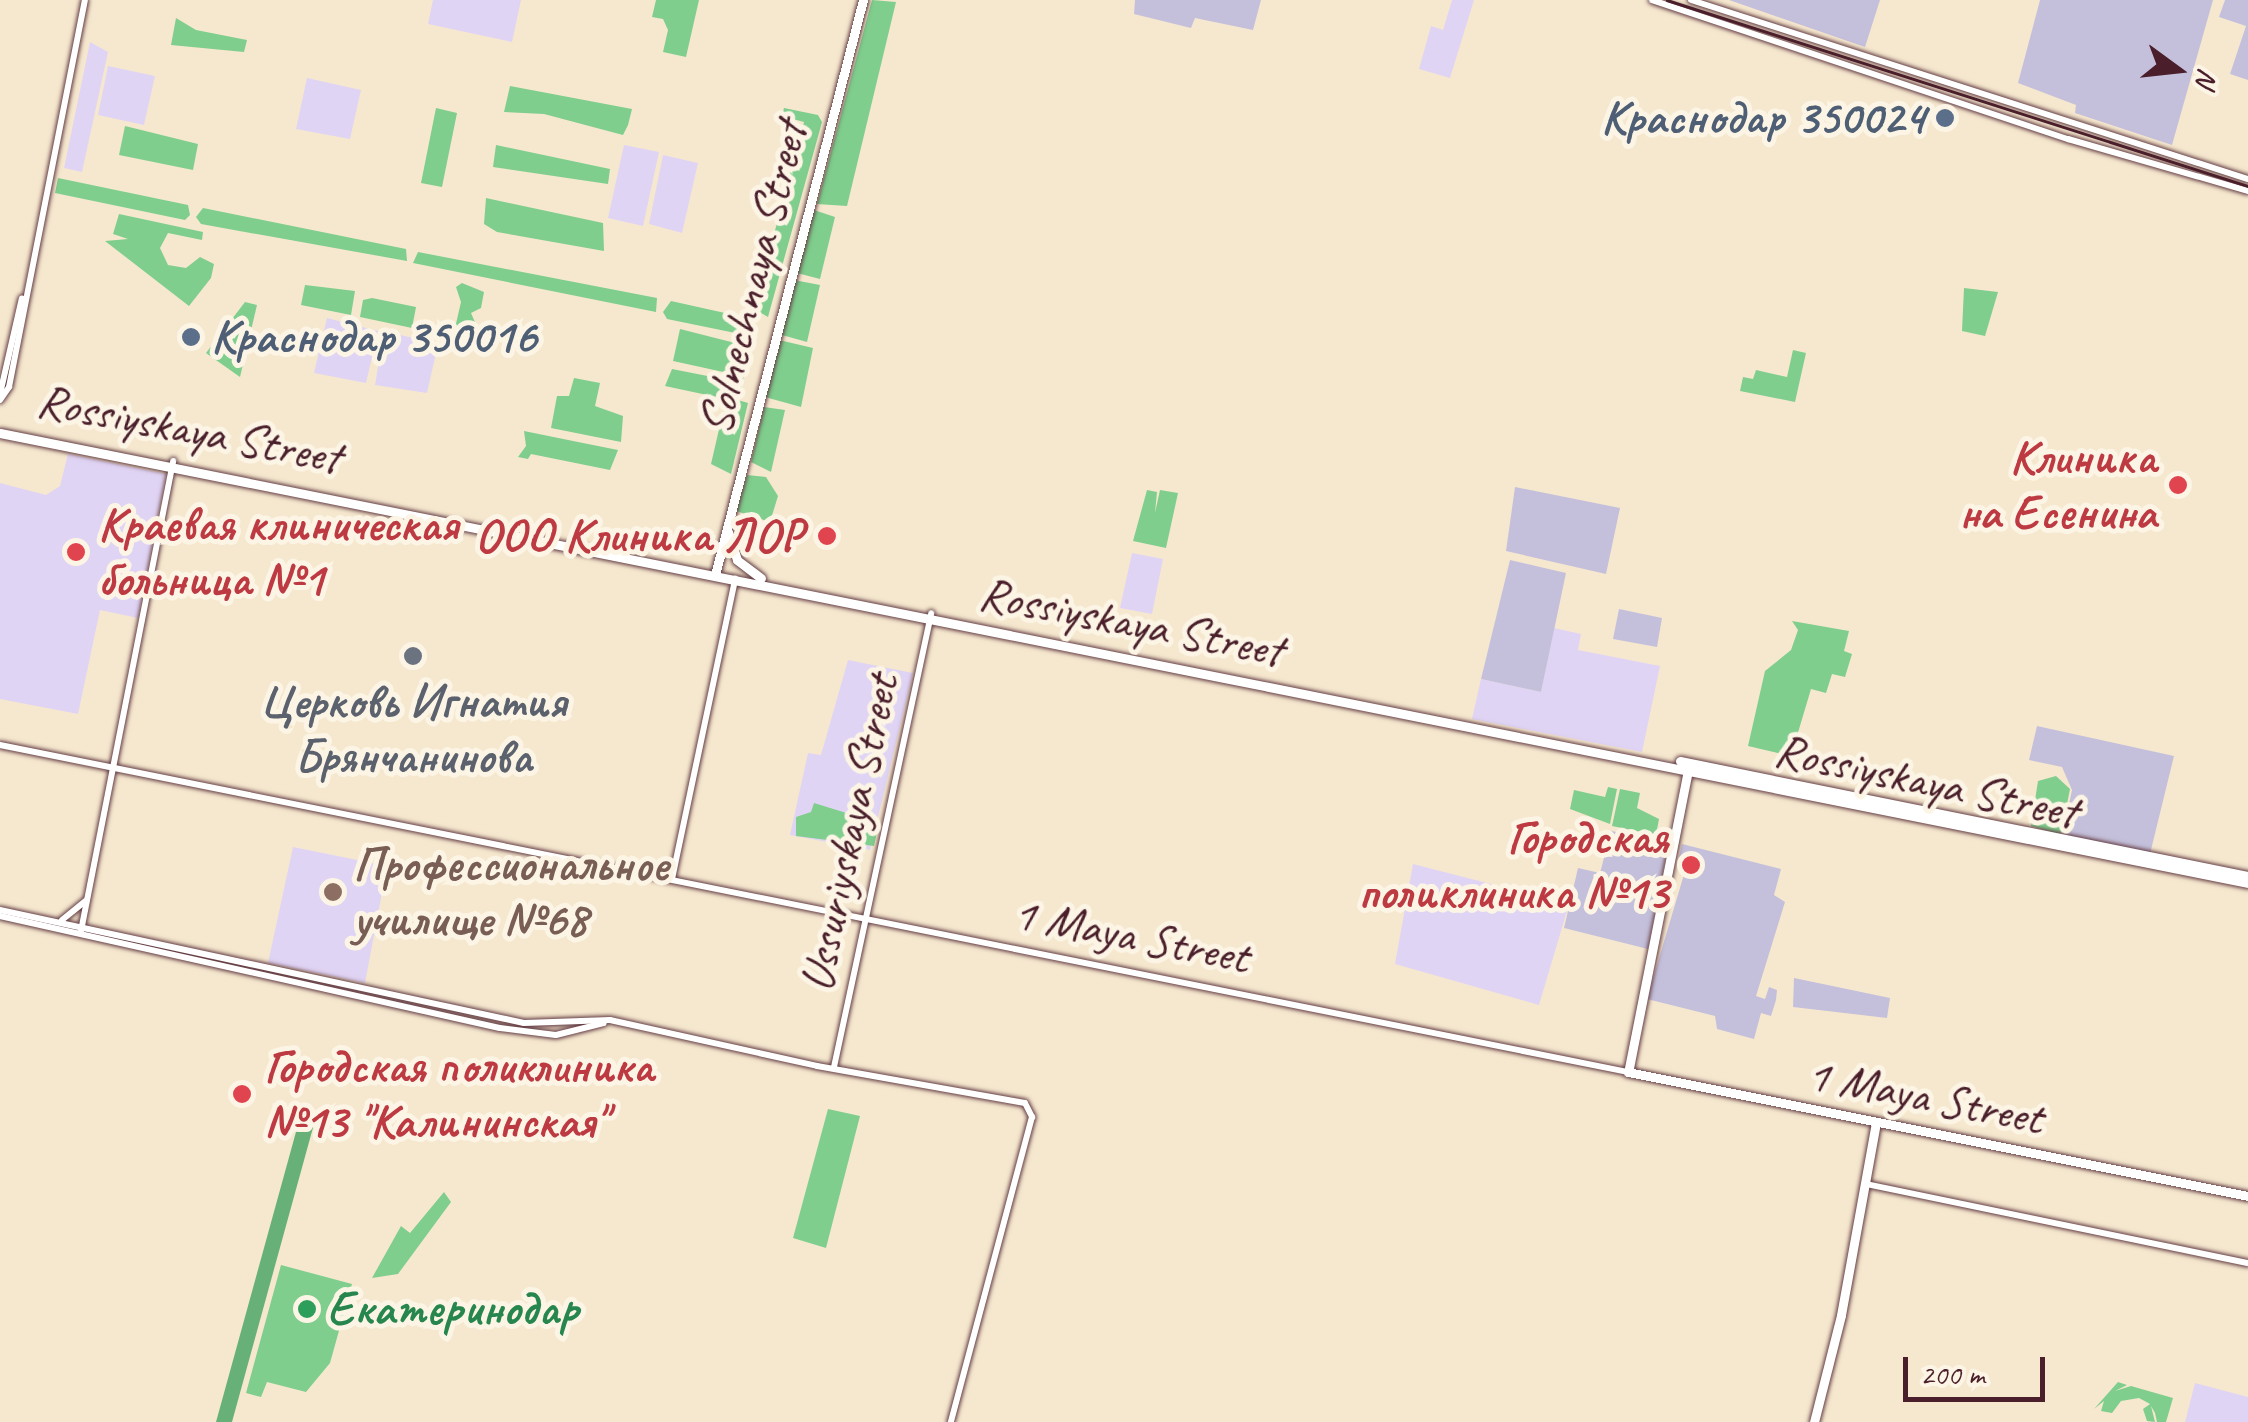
<!DOCTYPE html>
<html>
<head>
<meta charset="utf-8">
<style>
	body { margin:0 }
	#map { position:relative; width:2248px; height:1422px; overflow:hidden; background:#f6e8cf; font-family:Caveat,sans-serif }
	div>[style] { position:absolute }
	.built>* { inset:0; background:#e0d4f4 }
	.industrial>* { inset:0; background:#c4c0db }
	.green>* { inset:0; background:#7fce8d }
	.forest>* { inset:0; background:#67b178 }
	.roads { filter:drop-shadow(0 0 2px #643d44) drop-shadow(0 0 2px #643d44) }
	.minor>* { height:6px; margin:-3px; padding:0 3px; transform-origin:3px; border-radius:3px; background:#fff }
	.major>* { height:9px; margin:-4.5px; padding:0 4.5px; transform-origin:4.5px; border-radius:4.5px; background:#fff }
	.tram>* { height:2.5px; margin:-1.25px; padding:0 1.25px; transform-origin:1.25px; border-radius:1.25px; background:#4a1f2b }
	.dots>* { width:28px; height:28px; translate:-50% -50%; box-sizing:border-box; border:5px solid #fcf5e5; border-radius:50% }
	span { translate:-50% -50%; white-space:nowrap; text-align:center; line-height:1.15; -webkit-text-stroke:10px #fcf5e5; paint-order:stroke }
	.service-label { font-size:48px; color:#4e5e75; font-weight:700 }
	.right { translate:-100% -50%; text-align:right }
	.left { translate:0 -50%; text-align:left }
	.street-label { font-size:48px; color:#4a1f2b }
	.health-label { font-size:48px; color:#be3a42; font-weight:700 }
	.worship-label { font-size:48px; color:#5b616d; font-weight:700 }
	.education-label { font-size:48px; color:#785e54; font-weight:700 }
	.leisure-label { font-size:48px; color:#27864d; font-weight:700 }
	.north { position:absolute; left:2128px; top:20px; width:100px; height:100px; -webkit-text-stroke:8px #fcf5e5; paint-order:stroke; rotate:105deg; font-size:28px; font-weight:700; line-height:40px; text-align:center; color:#4a1f2b }
	.north::after { content:''; display:block; margin:auto; width:35px; height:45px; background:#4a1f2b; clip-path:polygon(50% 0,100% 100%,50% 72%,0 100%) }
	.scale { position:absolute; left:1903px; top:1357px; width:142px; height:45px; box-sizing:border-box; border:5px solid #4a1f2b; border-top:0; padding-left:12px; font-size:30px; line-height:35px; white-space:nowrap; color:#4a1f2b; -webkit-text-stroke:8px #fcf5e5; paint-order:stroke }
</style>
</head>
<body>
<div id="map">
	<div class="built">
		<i style="clip-path:polygon(433px 0,521px 0,512px 42px,428px 24px)"></i>
		<i style="clip-path:polygon(1452px 0,1474px 0,1450px 78px,1419px 69px,1431px 26px,1443px 30px)"></i>
		<i style="clip-path:polygon(90px 42px,108px 52px,82px 172px,64px 168px)"></i>
		<i style="clip-path:polygon(108px 66px,155px 76px,144px 125px,98px 115px)"></i>
		<i style="clip-path:polygon(307px 78px,361px 90px,350px 139px,296px 129px)"></i>
		<i style="clip-path:polygon(624px 145px,659px 152px,643px 226px,608px 218px)"></i>
		<i style="clip-path:polygon(663px 155px,698px 163px,682px 233px,649px 224px)"></i>
		<i style="clip-path:polygon(327px 318px,378px 331px,366px 383px,314px 373px)"></i>
		<i style="clip-path:polygon(384px 331px,438px 344px,427px 393px,375px 385px)"></i>
		<i style="clip-path:polygon(68px 454px,166px 474px,138px 618px,100px 610px,78px 714px,0 699px,0 483px,46px 495px,60px 486px)"></i>
		<i style="clip-path:polygon(1132px 553px,1163px 559px,1152px 614px,1120px 608px)"></i>
		<i style="clip-path:polygon(1554px 628px,1581px 634px,1578px 650px,1660px 666px,1642px 752px,1472px 719px,1481px 679px,1541px 692px)"></i>
		<i style="clip-path:polygon(848px 660px,913px 673px,870px 850px,790px 835px,808px 753px,821px 755px)"></i>
		<i style="clip-path:polygon(293px 847px,387px 866px,365px 983px,268px 963px)"></i>
		<i style="clip-path:polygon(1413px 864px,1569px 904px,1539px 1005px,1395px 964px)"></i>
		<i style="clip-path:polygon(2195px 1383px,2248px 1397px,2248px 1422px,2185px 1422px)"></i>
	</div>
	<div class="industrial">
		<i style="clip-path:polygon(1135px 0,1261px 0,1253px 30px,1195px 18px,1191px 28px,1134px 14px)"></i>
		<i style="clip-path:polygon(1729px 0,1880px 0,1865px 47px)"></i>
		<i style="clip-path:polygon(2040px 0,2213px 0,2172px 145px,2075px 113px,2076px 105px,2018px 83px)"></i>
		<i style="clip-path:polygon(2225px 0,2248px 0,2248px 80px,2230px 74px,2246px 26px,2219px 17px)"></i>
		<i style="clip-path:polygon(1515px 487px,1620px 508px,1606px 574px,1506px 551px)"></i>
		<i style="clip-path:polygon(1510px 560px,1566px 573px,1541px 692px,1481px 679px)"></i>
		<i style="clip-path:polygon(1619px 609px,1662px 618px,1657px 647px,1613px 639px)"></i>
		<i style="clip-path:polygon(2037px 726px,2174px 756px,2150px 854px,2062px 837px,2072px 790px,2062px 767px,2029px 760px)"></i>
		<i style="clip-path:polygon(1611px 831px,1669px 841px,1648px 949px,1564px 928px,1578px 868px,1600px 873px)"></i>
		<i style="clip-path:polygon(1682px 844px,1781px 869px,1774px 895px,1785px 902px,1756px 996px,1765px 999px,1769px 987px,1777px 990px,1776px 1000px,1771px 1016px,1761px 1013px,1754px 1039px,1717px 1029px,1715px 1016px,1647px 999px,1685px 871px,1696px 863px,1679px 857px)"></i>
		<i style="clip-path:polygon(1794px 978px,1890px 998px,1887px 1018px,1793px 1007px)"></i>
	</div>
	<div class="green">
		<i style="clip-path:polygon(656px 0,699px 0,686px 57px,663px 52px,668px 30px,663px 19px,652px 17px)"></i>
		<i style="clip-path:polygon(872px 0,896px 2px,847px 206px,817px 204px)"></i>
		<i style="clip-path:polygon(176px 18px,196px 30px,247px 40px,244px 52px,171px 45px)"></i>
		<i style="clip-path:polygon(510px 86px,632px 109px,628px 125px,623px 135px,544px 114px,504px 112px)"></i>
		<i style="clip-path:polygon(436px 108px,457px 113px,442px 187px,421px 183px)"></i>
		<i style="clip-path:polygon(784px 108px,818px 115px,822px 122px,768px 317px,754px 309px,804px 122px,782px 116px)"></i>
		<i style="clip-path:polygon(125px 126px,198px 144px,193px 170px,119px 155px)"></i>
		<i style="clip-path:polygon(496px 145px,610px 169px,608px 184px,493px 167px)"></i>
		<i style="clip-path:polygon(58px 178px,188px 205px,190px 215px,185px 220px,55px 193px)"></i>
		<i style="clip-path:polygon(486px 198px,603px 223px,604px 251px,497px 232px,484px 224px)"></i>
		<i style="clip-path:polygon(203px 208px,406px 249px,407px 261px,201px 224px,196px 217px)"></i>
		<i style="clip-path:polygon(814px 210px,835px 217px,820px 279px,797px 273px)"></i>
		<i style="clip-path:polygon(119px 214px,203px 232px,202px 240px,168px 233px,160px 248px,168px 265px,186px 268px,200px 257px,214px 264px,211px 278px,189px 306px,105px 241px,128px 239px,113px 234px)"></i>
		<i style="clip-path:polygon(418px 252px,657px 298px,656px 312px,413px 263px)"></i>
		<i style="clip-path:polygon(794px 280px,820px 285px,807px 342px,782px 335px)"></i>
		<i style="clip-path:polygon(462px 283px,484px 292px,481px 308px,471px 313px,477px 327px,461px 349px,445px 345px,452px 341px,461px 302px,456px 287px)"></i>
		<i style="clip-path:polygon(305px 285px,355px 291px,351px 315px,301px 305px)"></i>
		<i style="clip-path:polygon(1964px 288px,1998px 292px,1985px 336px,1962px 331px)"></i>
		<i style="clip-path:polygon(372px 298px,416px 307px,412px 328px,360px 317px,363px 300px)"></i>
		<i style="clip-path:polygon(671px 301px,752px 319px,750px 336px,667px 319px,663px 312px)"></i>
		<i style="clip-path:polygon(245px 302px,257px 305px,240px 377px,206px 353px)"></i>
		<i style="clip-path:polygon(680px 329px,743px 345px,737px 375px,673px 361px)"></i>
		<i style="clip-path:polygon(779px 340px,813px 348px,801px 407px,765px 397px)"></i>
		<i style="clip-path:polygon(1793px 350px,1806px 353px,1795px 402px,1740px 391px,1743px 377px,1753px 379px,1756px 370px,1787px 377px)"></i>
		<i style="clip-path:polygon(746px 368px,738px 400px,748px 403px,731px 474px,711px 464px,726px 399px,665px 386px,672px 369px,738px 382px)"></i>
		<i style="clip-path:polygon(574px 378px,600px 383px,595px 406px,623px 416px,621px 442px,551px 428px,557px 396px,569px 396px)"></i>
		<i style="clip-path:polygon(764px 407px,785px 410px,771px 472px,751px 462px)"></i>
		<i style="clip-path:polygon(524px 431px,578px 442px,618px 450px,610px 470px,531px 454px,528px 459px,518px 457px,526px 446px)"></i>
		<i style="clip-path:polygon(747px 475px,766px 477px,778px 496px,770px 522px,736px 511px)"></i>
		<i style="clip-path:polygon(1147px 490px,1157px 492px,1155px 513px,1160px 490px,1178px 493px,1166px 548px,1133px 541px)"></i>
		<i style="clip-path:polygon(1792px 621px,1849px 631px,1844px 651px,1852px 654px,1845px 677px,1832px 674px,1826px 693px,1811px 689px,1791px 756px,1748px 746px,1765px 671px,1791px 650px,1798px 630px)"></i>
		<i style="clip-path:polygon(2056px 776px,2070px 789px,2061px 835px,2031px 826px,2038px 781px)"></i>
		<i style="clip-path:polygon(1608px 787px,1617px 789px,1610px 824px,1570px 809px,1574px 790px,1605px 797px)"></i>
		<i style="clip-path:polygon(1620px 789px,1640px 793px,1637px 808px,1659px 819px,1656px 835px,1612px 826px)"></i>
		<i style="clip-path:polygon(814px 803px,879px 823px,874px 846px,796px 836px,796px 817px,811px 812px)"></i>
		<i style="clip-path:polygon(828px 1109px,860px 1116px,826px 1248px,793px 1238px)"></i>
		<i style="clip-path:polygon(444px 1192px,451px 1202px,398px 1274px,372px 1278px,401px 1226px,410px 1233px)"></i>
		<i style="clip-path:polygon(281px 1265px,352px 1284px,330px 1363px,306px 1392px,267px 1382px,261px 1397px,246px 1393px)"></i>
		<i style="clip-path:polygon(2118px 1382px,2127px 1385px,2115px 1391px,2131px 1386px,2173px 1398px,2166px 1422px,2157px 1422px,2155px 1413px,2151px 1406px,2155px 1422px,2147px 1421px,2143px 1409px,2150px 1404px,2139px 1398px,2121px 1401px,2112px 1413px,2101px 1411px,2104px 1401px,2094px 1409px)"></i>
	</div>
	<div class="forest">
		<i style="clip-path:polygon(299px 1121px,314px 1124px,232px 1422px,216px 1422px)"></i>
	</div>
	<div class="roads">
		<div class="minor">
			<i style="left:1652px;top:0;width:439px;rotate:18.5deg"></i>
			<i style="left:2068px;top:139px;width:187px;rotate:16.1deg"></i>
			<i style="left:1691px;top:0;width:585px;rotate:17.82deg"></i>
			<i style="left:0;top:394px;width:98px;rotate:-77.1deg"></i>
			<i style="left:0;top:400px;width:16px;rotate:-55deg"></i>
			<i style="left:9px;top:387px;width:394px;rotate:-78.9deg"></i>
			<i style="left:0;top:745px;width:1661px;rotate:11.36deg"></i>
			<i style="left:672px;top:879px;width:307px;rotate:-78.1deg"></i>
			<i style="left:0;top:910px;width:536px;rotate:12.17deg"></i>
			<i style="left:524px;top:1023px;width:86px;rotate:-2deg"></i>
			<i style="left:610px;top:1020px;width:212px;rotate:12.5deg"></i>
			<i style="left:817px;top:1066px;width:211px;rotate:10.1deg"></i>
			<i style="left:1025px;top:1103px;width:16px;rotate:63deg"></i>
			<i style="left:1032px;top:1117px;width:316px;rotate:104.9deg"></i>
			<i style="left:0;top:916px;width:512px;rotate:12.63deg"></i>
			<i style="left:500px;top:1028px;width:56px;rotate:7.1deg"></i>
			<i style="left:556px;top:1035px;width:49px;rotate:-14deg"></i>
			<i style="left:62px;top:920px;width:32px;rotate:-39deg"></i>
			<i style="left:81px;top:931px;width:479px;rotate:-78.9deg"></i>
			<i style="left:834px;top:1067px;width:464px;rotate:-77.9deg"></i>
			<i style="left:1866px;top:1184px;width:390px;rotate:11.7deg"></i>
		</div>
		<div class="major">
			<i style="left:0;top:433px;width:2293px;rotate:11.32deg"></i>
			<i style="left:728px;top:532px;width:29px;rotate:72deg"></i>
			<i style="left:737px;top:560px;width:30px;rotate:37deg"></i>
			<i style="left:715px;top:575px;width:594px;rotate:-75.57deg"></i>
			<i style="left:1680px;top:761px;width:580px;rotate:11.45deg"></i>
			<i style="left:1689px;top:765px;width:313px;rotate:101.2deg"></i>
			<i style="left:1628px;top:1072px;width:632px;rotate:11.31deg"></i>
			<i style="left:1814px;top:1422px;width:110px;rotate:-75.8deg"></i>
			<i style="left:1841px;top:1315px;width:196px;rotate:-79.7deg"></i>
		</div>
	</div>
	<div class="tram">
		<i style="left:1667px;top:0;width:610px;rotate:17.75deg"></i>
	</div>
	<div class="dots">
		<i style="left:1945px;top:118px;background:#5c6f8a"></i>
		<i style="left:191px;top:337px;background:#5c6f8a"></i>
		<i style="left:2178px;top:485px;background:#e0444e"></i>
		<i style="left:827px;top:536px;background:#e0444e"></i>
		<i style="left:76px;top:552px;background:#e0444e"></i>
		<i style="left:413px;top:656px;background:#6b7280"></i>
		<i style="left:1691px;top:865px;background:#e0444e"></i>
		<i style="left:333px;top:892px;background:#8d6e63"></i>
		<i style="left:242px;top:1094px;background:#e0444e"></i>
		<i style="left:307px;top:1309px;background:#2e9e5b"></i>
	</div>
	<div class="service-label">
		<span class="right" style="left:1925px;top:118px">Краснодар 350024</span>
		<span class="left" style="left:211px;top:337px">Краснодар 350016</span>
	</div>
	<div class="street-label">
		<span style="left:753px;top:278px;rotate:-76deg">Solnechnaya Street</span>
		<span style="left:189px;top:429px;rotate:11deg">Rossiyskaya Street</span>
		<span style="left:1131px;top:622px;rotate:11deg">Rossiyskaya Street</span>
		<span style="left:1926px;top:781px;rotate:12deg">Rossiyskaya Street</span>
		<span style="left:849px;top:833px;rotate:-78deg">Ussuriyskaya Street</span>
		<span style="left:1131px;top:935px;rotate:11deg">1 Maya Street</span>
		<span style="left:1925px;top:1096px;rotate:11deg">1 Maya Street</span>
	</div>
	<div class="health-label">
		<span class="right" style="left:2156px;top:485px">Клиника<br>на Есенина</span>
		<span class="left" style="left:98px;top:552px">Краевая клиническая<br>больница №1</span>
		<span class="right" style="left:804px;top:536px">ООО Клиника ЛОР</span>
		<span class="right" style="left:1668px;top:865px">Городская<br>поликлиника №13</span>
		<span class="left" style="left:264px;top:1094px">Городская поликлиника<br>№13 "Калининская"</span>
	</div>
	<div class="worship-label">
		<span style="left:413px;top:729px">Церковь Игнатия<br>Брянчанинова</span>
	</div>
	<div class="education-label">
		<span class="left" style="left:353px;top:892px">Профессиональное<br>училище №68</span>
	</div>
	<div class="leisure-label">
		<span class="left" style="left:327px;top:1309px">Екатеринодар</span>
	</div>
	<div class="north">N</div>
	<div class="scale">200 m</div>
</div>
</body>
</html>
